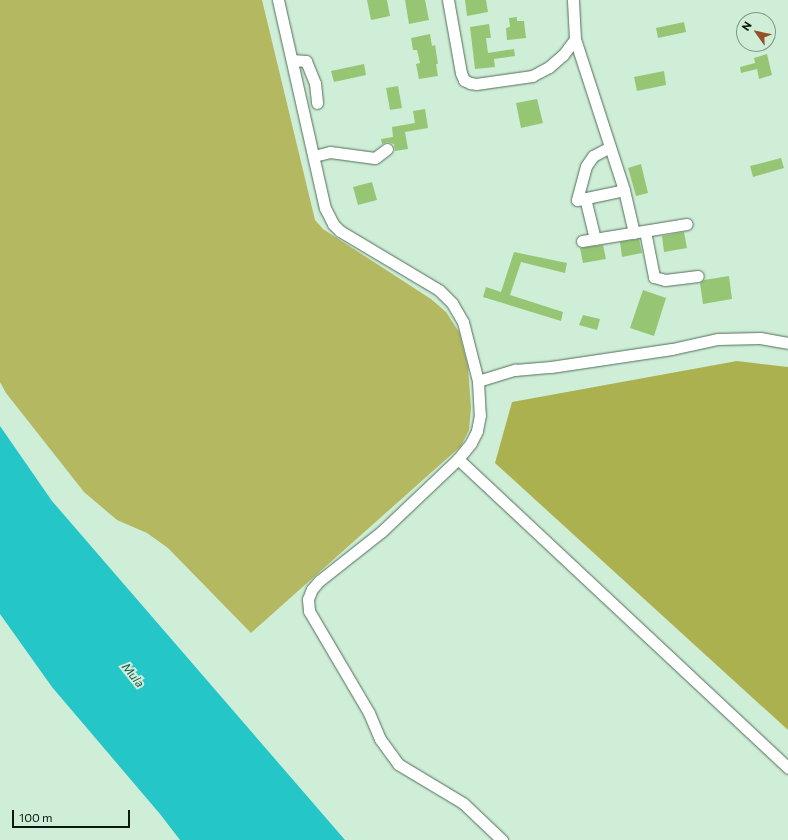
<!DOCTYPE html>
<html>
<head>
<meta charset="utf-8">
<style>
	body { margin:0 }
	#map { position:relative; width:788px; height:840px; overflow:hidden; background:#cfeed7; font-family:Commissioner,sans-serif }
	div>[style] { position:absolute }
	.green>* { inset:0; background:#b3b861 }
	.forest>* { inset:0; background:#acb14f }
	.water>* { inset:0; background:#24c6c7 }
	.building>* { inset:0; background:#96c673 }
	.roads { filter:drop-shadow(0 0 1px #516d59) drop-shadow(0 0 1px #516d59) }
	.minor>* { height:11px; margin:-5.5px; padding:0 5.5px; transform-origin:5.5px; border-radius:5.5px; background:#fff }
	span { translate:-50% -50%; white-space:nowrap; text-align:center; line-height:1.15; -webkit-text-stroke:4px #cfeed7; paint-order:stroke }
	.water-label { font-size:12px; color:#175556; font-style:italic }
	.north { position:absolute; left:736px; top:12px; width:40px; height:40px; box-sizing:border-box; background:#cfeed7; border:1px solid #819887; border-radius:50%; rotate:303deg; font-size:11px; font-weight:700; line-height:16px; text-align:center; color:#0d1810 }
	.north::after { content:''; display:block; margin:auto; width:14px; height:18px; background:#965027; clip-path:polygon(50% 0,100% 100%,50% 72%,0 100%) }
	.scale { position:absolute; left:12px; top:810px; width:118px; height:18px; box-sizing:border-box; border:2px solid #0d1810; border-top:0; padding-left:5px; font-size:12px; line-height:14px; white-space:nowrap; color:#0d1810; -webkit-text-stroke:3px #cfeed7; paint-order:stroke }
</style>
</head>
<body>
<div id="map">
	<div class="green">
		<i style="clip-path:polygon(0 0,262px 0,315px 220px,323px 229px,431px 299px,446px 312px,459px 332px,468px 367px,471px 408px,469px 430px,461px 446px,251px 633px,168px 548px,147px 533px,117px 520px,84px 492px,6px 393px,0 382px)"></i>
	</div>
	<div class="forest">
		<i style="clip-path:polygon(737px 361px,788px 367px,788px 730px,495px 463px,512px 402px)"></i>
	</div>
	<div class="water">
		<i style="clip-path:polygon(0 426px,52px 501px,345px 840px,180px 840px,160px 814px,52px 687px,0 614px)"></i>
	</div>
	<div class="building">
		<i style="clip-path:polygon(367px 0,387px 0,390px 16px,371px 20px)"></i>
		<i style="clip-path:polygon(405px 0,425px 0,429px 20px,409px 24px)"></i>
		<i style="clip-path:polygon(465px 0,486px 0,488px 12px,467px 16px)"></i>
		<i style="clip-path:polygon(517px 17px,517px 21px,524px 21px,526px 38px,507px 40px,506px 28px,510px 27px,509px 18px)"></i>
		<i style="clip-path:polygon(684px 22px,686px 32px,658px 38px,656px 28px)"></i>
		<i style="clip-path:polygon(489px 24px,491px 38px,486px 38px,488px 53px,514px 49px,515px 56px,494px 59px,495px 67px,475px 69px,470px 27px)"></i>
		<i style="clip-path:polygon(430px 34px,432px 46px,435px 45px,438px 64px,436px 64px,438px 76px,419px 79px,416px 64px,420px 63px,417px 50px,413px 50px,411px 38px)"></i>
		<i style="clip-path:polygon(767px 54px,772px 75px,759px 79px,757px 69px,741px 73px,740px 67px,755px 63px,754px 58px)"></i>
		<i style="clip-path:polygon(364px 64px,366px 75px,334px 82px,331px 71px)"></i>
		<i style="clip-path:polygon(664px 71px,666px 85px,637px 91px,634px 77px)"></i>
		<i style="clip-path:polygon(398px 86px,402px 108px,390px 110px,386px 88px)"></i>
		<i style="clip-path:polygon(537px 99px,543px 123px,521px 128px,516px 103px)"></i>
		<i style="clip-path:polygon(425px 109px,428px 128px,405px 132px,408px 149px,395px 151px,394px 144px,387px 142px,382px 144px,381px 139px,393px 137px,392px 127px,415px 123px,413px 111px)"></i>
		<i style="clip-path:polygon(781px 158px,784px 168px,753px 177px,750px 166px)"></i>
		<i style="clip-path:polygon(641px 164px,648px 193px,636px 196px,628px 168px)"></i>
		<i style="clip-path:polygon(372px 182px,377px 200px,358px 205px,353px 187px)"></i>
		<i style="clip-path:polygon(684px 232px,687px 248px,664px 252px,662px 236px)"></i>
		<i style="clip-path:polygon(639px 239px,642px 253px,622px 257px,620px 242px)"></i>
		<i style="clip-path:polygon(603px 245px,606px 259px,583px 263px,580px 248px)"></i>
		<i style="clip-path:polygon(514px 252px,567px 263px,565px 273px,521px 262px,510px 295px,563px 312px,561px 321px,483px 297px,486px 287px,501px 292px)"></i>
		<i style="clip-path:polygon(729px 276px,732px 299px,703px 304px,700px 283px,704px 280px)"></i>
		<i style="clip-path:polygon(643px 290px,666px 298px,654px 336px,630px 328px)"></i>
		<i style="clip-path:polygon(583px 315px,600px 319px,597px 330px,579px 325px)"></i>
	</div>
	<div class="roads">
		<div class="minor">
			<i style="left:278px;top:0;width:213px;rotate:77.3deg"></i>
			<i style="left:325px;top:208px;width:18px;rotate:63deg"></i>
			<i style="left:333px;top:224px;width:10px;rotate:45deg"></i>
			<i style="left:340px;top:231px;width:115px;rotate:30.8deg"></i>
			<i style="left:439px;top:290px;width:18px;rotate:45deg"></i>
			<i style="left:452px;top:303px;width:22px;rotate:60deg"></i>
			<i style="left:463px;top:322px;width:61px;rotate:75.7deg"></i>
			<i style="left:478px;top:381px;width:34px;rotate:87deg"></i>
			<i style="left:480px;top:415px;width:16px;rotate:101deg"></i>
			<i style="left:477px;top:431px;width:13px;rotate:117deg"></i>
			<i style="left:471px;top:443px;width:21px;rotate:129deg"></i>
			<i style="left:458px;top:459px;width:106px;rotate:136.5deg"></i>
			<i style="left:381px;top:532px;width:79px;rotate:141.7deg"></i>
			<i style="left:319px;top:581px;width:11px;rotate:131deg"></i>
			<i style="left:312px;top:589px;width:11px;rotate:112deg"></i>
			<i style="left:308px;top:599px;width:12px;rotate:85deg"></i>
			<i style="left:309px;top:611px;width:118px;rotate:59.5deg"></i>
			<i style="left:369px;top:713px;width:28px;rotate:67deg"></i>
			<i style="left:380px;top:739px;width:31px;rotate:54deg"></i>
			<i style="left:398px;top:764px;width:76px;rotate:31deg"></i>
			<i style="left:463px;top:803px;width:54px;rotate:43.5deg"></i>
			<i style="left:448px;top:0;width:74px;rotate:79.9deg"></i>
			<i style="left:461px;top:73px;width:8px;rotate:67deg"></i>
			<i style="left:464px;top:80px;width:7px;rotate:27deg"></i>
			<i style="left:470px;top:83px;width:6px;rotate:9deg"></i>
			<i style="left:476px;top:84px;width:57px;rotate:-8.1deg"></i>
			<i style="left:532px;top:76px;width:19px;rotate:-28deg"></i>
			<i style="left:549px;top:67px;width:18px;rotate:-41deg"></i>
			<i style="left:563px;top:55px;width:20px;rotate:-53deg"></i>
			<i style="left:575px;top:39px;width:39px;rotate:-93deg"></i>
			<i style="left:575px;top:39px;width:159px;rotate:72deg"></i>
			<i style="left:624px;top:190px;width:44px;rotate:76.9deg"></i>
			<i style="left:292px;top:60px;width:14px;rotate:4deg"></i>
			<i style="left:306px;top:61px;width:24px;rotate:68deg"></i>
			<i style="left:315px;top:83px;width:20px;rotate:84deg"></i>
			<i style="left:610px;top:147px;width:19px;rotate:152deg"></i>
			<i style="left:593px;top:156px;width:12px;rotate:125deg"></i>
			<i style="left:586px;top:166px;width:35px;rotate:105deg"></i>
			<i style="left:577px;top:200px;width:48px;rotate:-12deg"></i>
			<i style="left:314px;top:156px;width:16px;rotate:-14deg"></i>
			<i style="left:330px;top:152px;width:45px;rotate:7.6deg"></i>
			<i style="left:375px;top:158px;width:15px;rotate:-37deg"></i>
			<i style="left:585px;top:198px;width:42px;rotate:76.3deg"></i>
			<i style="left:645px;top:231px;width:47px;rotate:78.9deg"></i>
			<i style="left:654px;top:277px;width:11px;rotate:15deg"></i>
			<i style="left:665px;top:280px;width:33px;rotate:-7deg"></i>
			<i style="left:582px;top:241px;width:106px;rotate:-9.2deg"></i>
			<i style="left:478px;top:381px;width:39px;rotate:-17deg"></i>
			<i style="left:515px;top:370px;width:36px;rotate:-5deg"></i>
			<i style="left:551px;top:367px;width:122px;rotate:-8.5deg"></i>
			<i style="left:672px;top:349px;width:47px;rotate:-12.3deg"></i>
			<i style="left:718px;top:339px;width:42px;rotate:-1.4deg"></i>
			<i style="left:760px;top:338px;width:28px;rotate:10deg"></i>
			<i style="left:458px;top:459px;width:452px;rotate:43.1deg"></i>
		</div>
	</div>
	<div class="water-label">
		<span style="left:133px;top:675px;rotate:51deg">Mula</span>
	</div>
	<div class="north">N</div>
	<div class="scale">100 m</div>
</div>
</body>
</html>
